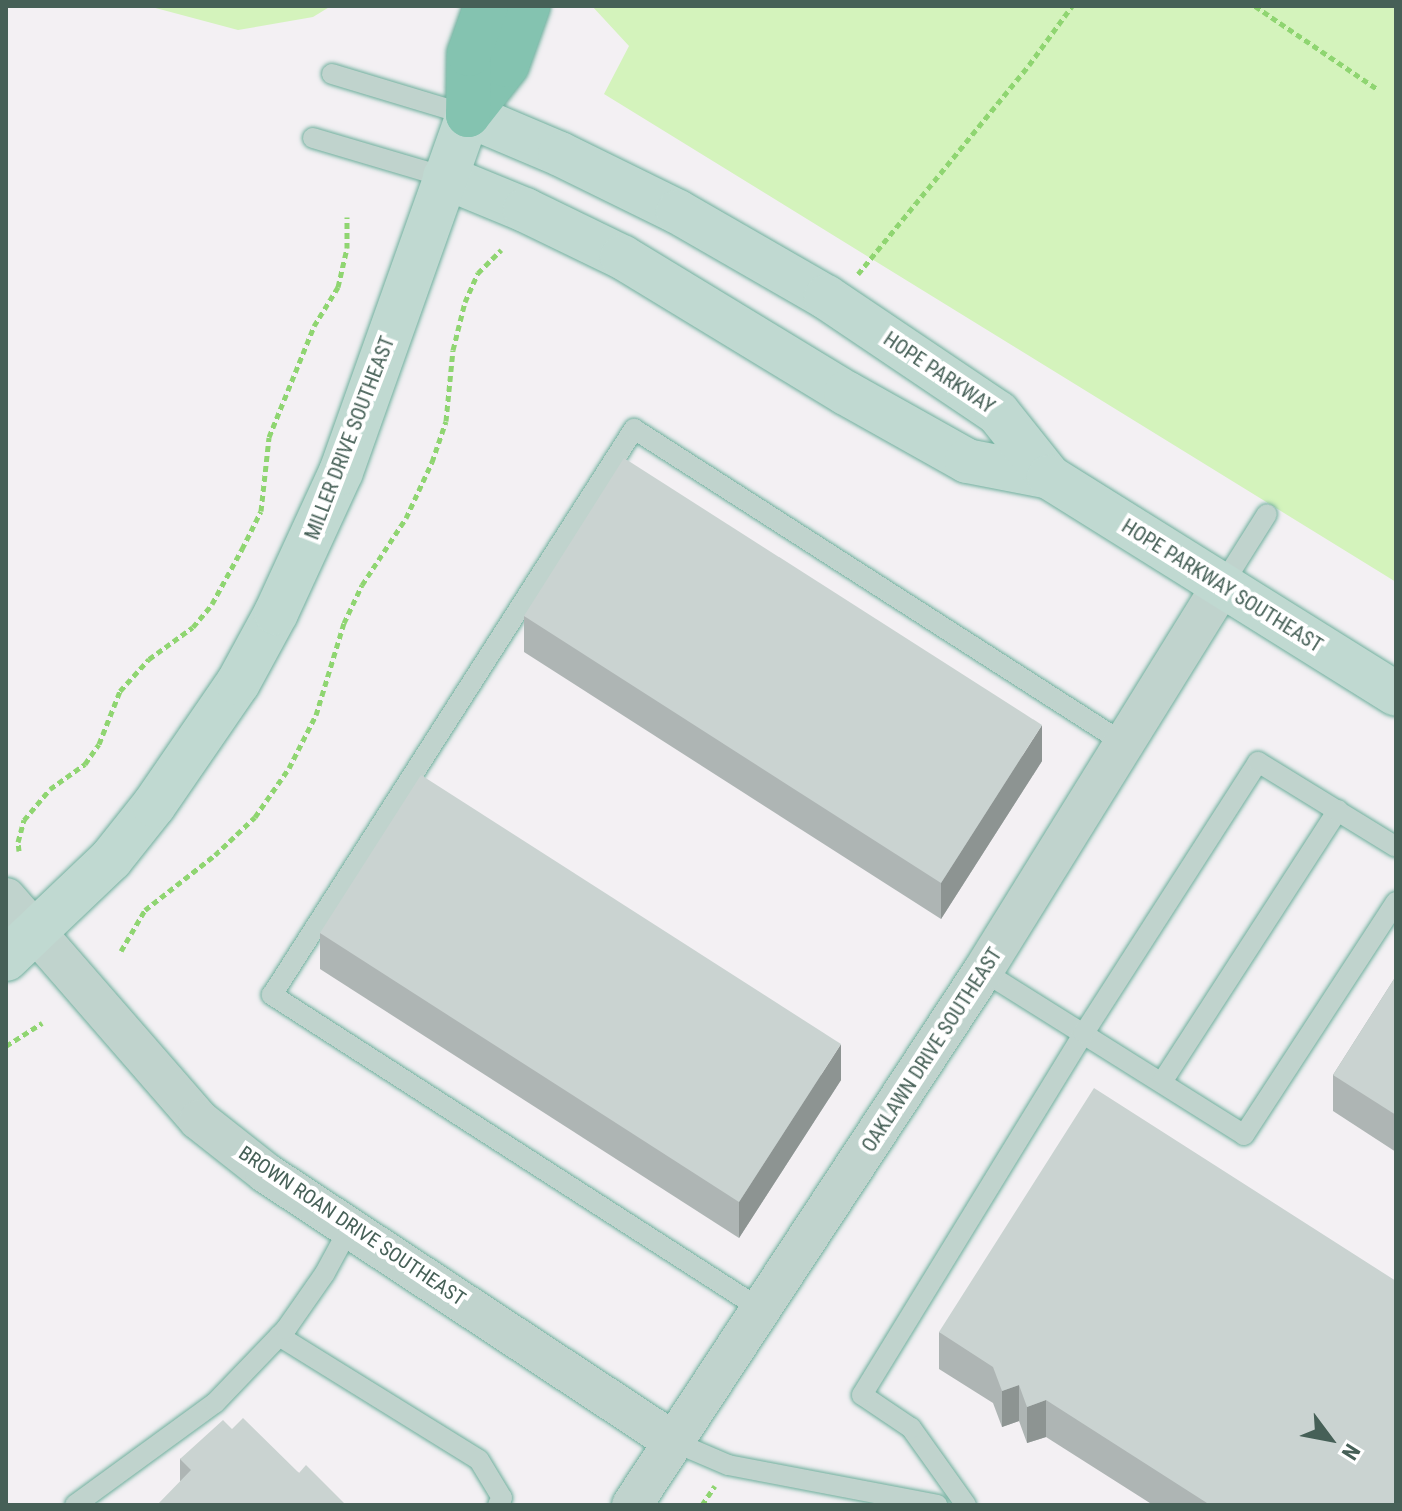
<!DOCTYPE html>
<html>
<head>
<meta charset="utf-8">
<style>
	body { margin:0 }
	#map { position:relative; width:1402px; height:1511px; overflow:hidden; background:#f3f0f3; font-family:"Roboto Condensed",sans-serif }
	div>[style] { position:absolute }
	.green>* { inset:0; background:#d4f3bc }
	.path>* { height:5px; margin-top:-2.5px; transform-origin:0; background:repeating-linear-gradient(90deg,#8fd571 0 6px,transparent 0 10px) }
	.roads { filter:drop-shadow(0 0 2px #6faf9d) drop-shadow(0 0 2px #6faf9d) }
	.lane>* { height:20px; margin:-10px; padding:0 10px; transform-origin:10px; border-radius:10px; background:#c0d3cd }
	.street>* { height:40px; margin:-20px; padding:0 20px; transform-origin:20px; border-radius:20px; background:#c0d3cd }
	.secondary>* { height:44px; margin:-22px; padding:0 22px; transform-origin:22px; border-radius:22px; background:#c0d9d1 }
	.highway>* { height:44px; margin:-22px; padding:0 22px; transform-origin:22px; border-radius:22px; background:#84c3b0 }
	.wall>* { inset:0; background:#aeb5b4 }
	.shaded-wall>* { inset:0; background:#8d9492 }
	.building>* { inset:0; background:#cad3d1 }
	span { translate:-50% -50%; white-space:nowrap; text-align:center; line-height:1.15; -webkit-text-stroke:8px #fff; paint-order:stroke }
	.street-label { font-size:20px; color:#466057 }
	.frame { position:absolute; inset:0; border:8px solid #466057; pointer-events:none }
	.north { position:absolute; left:1290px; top:1399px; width:80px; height:80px; -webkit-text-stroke:6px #fff; paint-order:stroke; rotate:122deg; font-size:22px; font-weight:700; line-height:32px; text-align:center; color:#466057 }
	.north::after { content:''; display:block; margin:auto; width:28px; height:36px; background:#466057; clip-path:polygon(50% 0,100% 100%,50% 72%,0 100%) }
</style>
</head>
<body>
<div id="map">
	<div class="green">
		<i style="clip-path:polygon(148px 6px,331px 6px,313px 17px,238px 30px)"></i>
		<i style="clip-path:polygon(592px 6px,1396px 6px,1396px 582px,604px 94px,629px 46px)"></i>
	</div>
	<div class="path">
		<i style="left:1255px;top:6px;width:148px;rotate:34.2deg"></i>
		<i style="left:858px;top:274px;width:270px;rotate:-50.7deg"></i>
		<i style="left:1029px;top:65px;width:73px;rotate:-53.9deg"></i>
		<i style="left:19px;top:851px;width:9px;rotate:-96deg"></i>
		<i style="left:18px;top:842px;width:23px;rotate:-75deg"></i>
		<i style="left:24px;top:820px;width:40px;rotate:-50deg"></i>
		<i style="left:50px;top:789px;width:43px;rotate:-35.5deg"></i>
		<i style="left:85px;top:764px;width:24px;rotate:-55deg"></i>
		<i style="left:99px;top:744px;width:57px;rotate:-68.4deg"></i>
		<i style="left:120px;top:691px;width:43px;rotate:-47.8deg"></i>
		<i style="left:149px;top:659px;width:54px;rotate:-36deg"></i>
		<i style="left:193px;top:627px;width:30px;rotate:-50deg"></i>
		<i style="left:212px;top:604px;width:63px;rotate:-61.4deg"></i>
		<i style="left:242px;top:549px;width:42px;rotate:-63.4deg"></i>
		<i style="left:261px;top:511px;width:74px;rotate:-83.8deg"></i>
		<i style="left:269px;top:437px;width:120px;rotate:-67.9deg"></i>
		<i style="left:314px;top:326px;width:46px;rotate:-58.4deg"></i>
		<i style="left:338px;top:287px;width:40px;rotate:-77deg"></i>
		<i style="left:347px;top:248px;width:31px;rotate:-90deg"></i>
		<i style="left:121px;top:951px;width:48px;rotate:-59.7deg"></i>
		<i style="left:145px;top:910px;width:89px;rotate:-38.2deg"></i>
		<i style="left:215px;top:855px;width:55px;rotate:-43.5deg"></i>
		<i style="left:255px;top:817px;width:60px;rotate:-55.2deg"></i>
		<i style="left:289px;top:768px;width:59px;rotate:-63deg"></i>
		<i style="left:316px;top:715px;width:96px;rotate:-73.1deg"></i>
		<i style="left:344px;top:623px;width:42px;rotate:-64.7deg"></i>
		<i style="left:362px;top:585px;width:80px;rotate:-56.7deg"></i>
		<i style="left:406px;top:518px;width:62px;rotate:-65.1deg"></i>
		<i style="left:432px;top:462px;width:43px;rotate:-71.1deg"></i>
		<i style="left:446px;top:421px;width:71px;rotate:-84.4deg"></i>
		<i style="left:453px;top:350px;width:49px;rotate:-76deg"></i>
		<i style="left:465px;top:302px;width:32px;rotate:-66deg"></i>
		<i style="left:478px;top:273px;width:33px;rotate:-45deg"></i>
		<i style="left:6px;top:1046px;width:43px;rotate:-32.6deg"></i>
		<i style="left:702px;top:1505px;width:23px;rotate:-56deg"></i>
	</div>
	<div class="roads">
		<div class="lane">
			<i style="left:332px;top:74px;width:142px;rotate:16.8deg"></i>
			<i style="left:313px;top:138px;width:138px;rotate:16.5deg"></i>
			<i style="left:1221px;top:587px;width:86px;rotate:-57.8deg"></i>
			<i style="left:983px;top:971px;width:308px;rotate:32.1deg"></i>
			<i style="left:1244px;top:1135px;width:278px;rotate:-56.9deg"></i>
			<i style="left:1162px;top:1082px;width:324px;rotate:-57.1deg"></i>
			<i style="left:762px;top:1310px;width:583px;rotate:-147.26deg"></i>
			<i style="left:272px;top:995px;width:672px;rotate:-57.4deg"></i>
			<i style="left:634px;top:429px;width:583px;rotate:32.68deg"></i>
			<i style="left:279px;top:1336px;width:235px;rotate:31.8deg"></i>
			<i style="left:479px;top:1460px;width:44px;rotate:58.8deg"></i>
			<i style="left:502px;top:1498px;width:8px;rotate:120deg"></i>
			<i style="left:672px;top:1441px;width:61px;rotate:23.2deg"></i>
			<i style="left:728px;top:1465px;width:213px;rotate:10.8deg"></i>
			<i style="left:75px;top:1505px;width:173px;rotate:-36.1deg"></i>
			<i style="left:215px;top:1403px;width:103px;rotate:-46.2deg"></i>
			<i style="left:286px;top:1329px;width:68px;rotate:-55.1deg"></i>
			<i style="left:325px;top:1273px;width:52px;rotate:-61.5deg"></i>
			<i style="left:966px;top:1505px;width:95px;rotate:-125.5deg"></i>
			<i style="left:911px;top:1428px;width:59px;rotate:-146deg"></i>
			<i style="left:862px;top:1395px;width:425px;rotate:-58.5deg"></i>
			<i style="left:1084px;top:1033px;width:322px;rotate:-57.3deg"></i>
			<i style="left:1258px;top:762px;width:162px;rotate:31.6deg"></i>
		</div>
		<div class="street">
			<i style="left:6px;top:898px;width:294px;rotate:49deg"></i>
			<i style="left:199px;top:1120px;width:85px;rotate:38.3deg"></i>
			<i style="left:266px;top:1173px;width:486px;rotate:33.4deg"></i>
			<i style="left:632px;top:1505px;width:639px;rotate:-56.68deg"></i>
			<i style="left:983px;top:971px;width:452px;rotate:-58.2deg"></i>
		</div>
		<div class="secondary">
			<i style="left:445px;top:177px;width:87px;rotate:22.4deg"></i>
			<i style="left:525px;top:210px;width:108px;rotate:25.9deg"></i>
			<i style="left:622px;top:257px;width:262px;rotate:31.3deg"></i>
			<i style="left:846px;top:393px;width:139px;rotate:29.3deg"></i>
			<i style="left:967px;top:461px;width:84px;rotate:11deg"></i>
			<i style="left:6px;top:959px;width:145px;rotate:-43.6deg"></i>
			<i style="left:111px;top:859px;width:69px;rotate:-51.5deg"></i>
			<i style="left:154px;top:805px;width:148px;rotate:-55.5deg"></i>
			<i style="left:238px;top:683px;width:80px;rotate:-61.5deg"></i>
			<i style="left:276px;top:613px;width:155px;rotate:-65.3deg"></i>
			<i style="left:341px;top:472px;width:379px;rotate:-70.4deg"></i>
			<i style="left:468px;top:115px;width:100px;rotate:23deg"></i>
			<i style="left:560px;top:154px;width:131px;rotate:26.2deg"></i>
			<i style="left:678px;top:212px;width:171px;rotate:29.9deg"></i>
			<i style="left:826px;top:297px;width:207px;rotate:34deg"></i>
			<i style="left:998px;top:413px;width:82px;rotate:51.4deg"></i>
			<i style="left:1049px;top:477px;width:409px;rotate:32deg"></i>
		</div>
		<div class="highway">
			<i style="left:468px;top:115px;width:63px;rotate:-52deg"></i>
			<i style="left:507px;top:65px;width:63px;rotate:-70.4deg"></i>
			<i style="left:468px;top:115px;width:61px;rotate:-89.1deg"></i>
			<i style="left:469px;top:54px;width:51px;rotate:-70.5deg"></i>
		</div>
	</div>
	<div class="wall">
		<i style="clip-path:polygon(524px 616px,1042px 761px,941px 919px,524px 652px)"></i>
		<i style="clip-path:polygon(320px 933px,841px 1080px,739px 1238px,320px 969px)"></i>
		<i style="clip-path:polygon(1396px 976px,1396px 1152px,1333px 1111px,1333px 1075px)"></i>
		<i style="clip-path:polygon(939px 1332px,1396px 1505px,1153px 1505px,1046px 1437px,1027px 1443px,1019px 1421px,1002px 1427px,993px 1403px,939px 1369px)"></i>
		<i style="clip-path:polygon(232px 1429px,299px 1473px,346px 1505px,180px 1481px,180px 1459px)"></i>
	</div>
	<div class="shaded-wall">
		<i style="clip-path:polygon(1042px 725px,1042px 761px,941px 919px,941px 883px)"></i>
		<i style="clip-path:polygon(841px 1044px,841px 1080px,739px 1238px,739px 1202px)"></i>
		<i style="clip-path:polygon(1019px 1385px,1019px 1421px,1002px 1427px,1002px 1391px)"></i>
		<i style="clip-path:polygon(1046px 1400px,1046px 1437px,1027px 1443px,1027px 1407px)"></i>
	</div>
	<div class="building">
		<i style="clip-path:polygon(624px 458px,1042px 725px,941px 883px,524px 616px)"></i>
		<i style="clip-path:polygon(421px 775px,841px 1044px,739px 1202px,320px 933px)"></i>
		<i style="clip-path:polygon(1396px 976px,1396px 1115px,1333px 1075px)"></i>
		<i style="clip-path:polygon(1094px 1088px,1396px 1281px,1396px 1505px,1206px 1505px,1207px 1503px,1046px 1400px,1027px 1407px,1019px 1385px,1002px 1391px,993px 1367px,939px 1332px)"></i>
		<i style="clip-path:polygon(243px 1418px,299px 1473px,306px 1465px,346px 1505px,157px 1505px,191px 1470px,180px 1459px,223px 1420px,232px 1429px)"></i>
	</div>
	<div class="street-label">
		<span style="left:939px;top:373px;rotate:34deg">HOPE PARKWAY</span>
		<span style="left:350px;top:438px;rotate:-69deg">MILLER DRIVE SOUTHEAST</span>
		<span style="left:1222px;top:586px;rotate:32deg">HOPE PARKWAY SOUTHEAST</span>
		<span style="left:932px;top:1050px;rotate:-57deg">OAKLAWN DRIVE SOUTHEAST</span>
		<span style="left:352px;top:1226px;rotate:34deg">BROWN ROAN DRIVE SOUTHEAST</span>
	</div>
	<div class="frame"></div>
	<div class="north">N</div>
</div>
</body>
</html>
